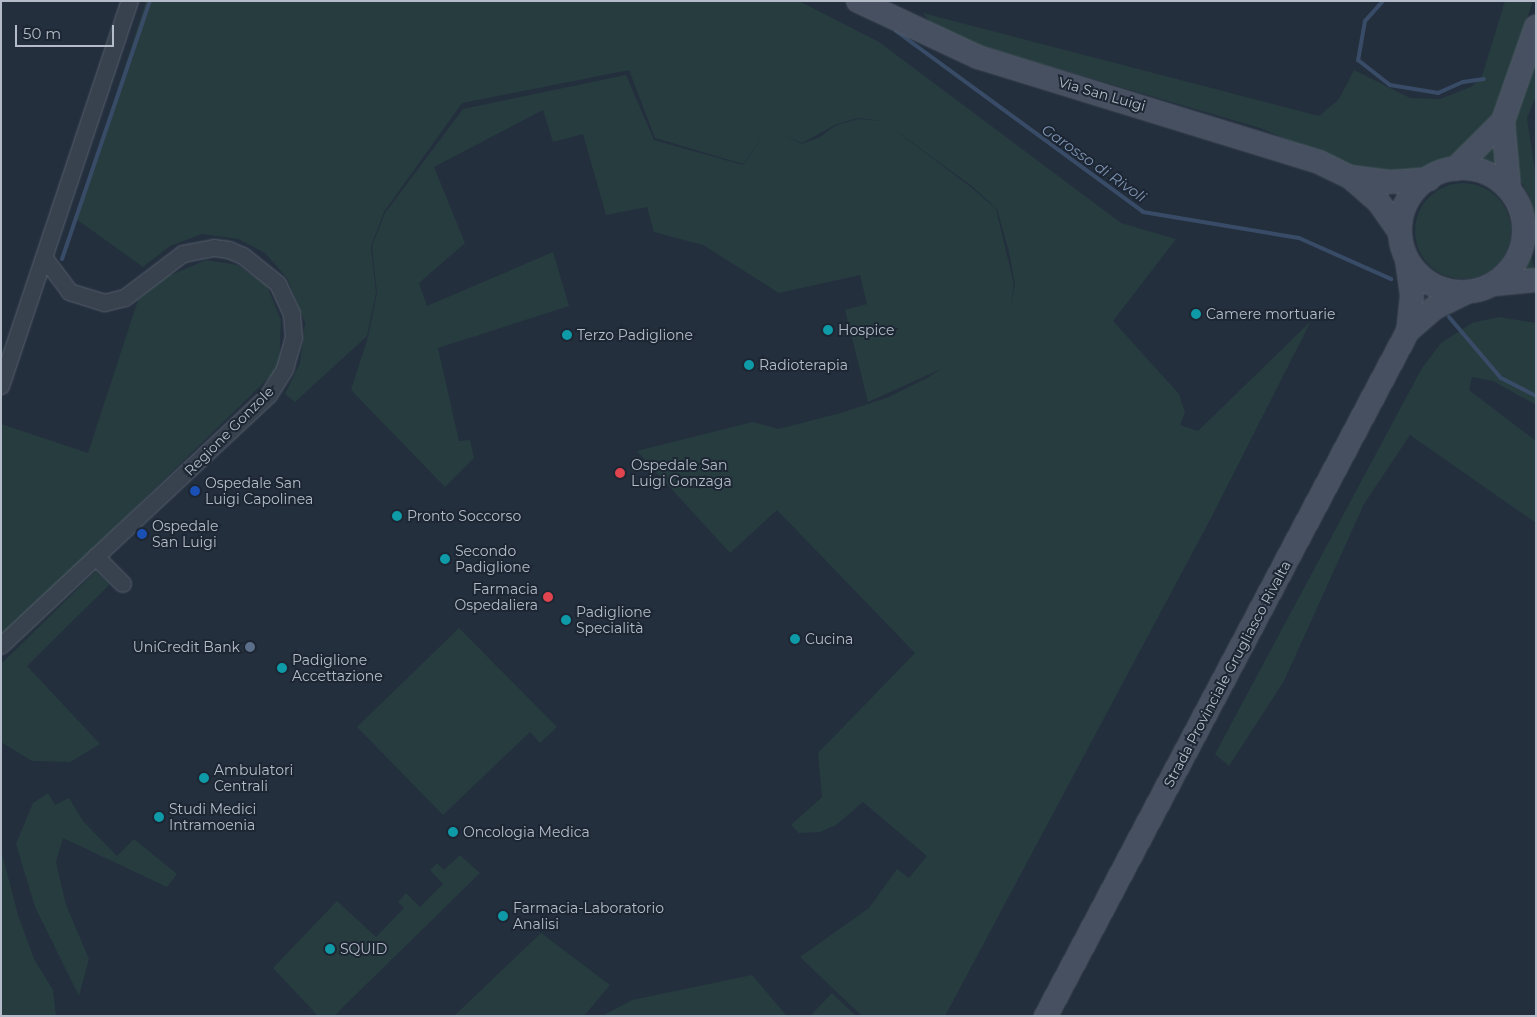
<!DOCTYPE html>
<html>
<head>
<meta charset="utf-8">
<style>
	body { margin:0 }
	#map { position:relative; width:1537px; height:1017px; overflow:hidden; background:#242f3e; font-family:Montserrat,sans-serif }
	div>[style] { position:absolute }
	.green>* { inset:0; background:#263c3f }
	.round { border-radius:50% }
	.stream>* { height:4px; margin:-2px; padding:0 2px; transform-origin:2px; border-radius:2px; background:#394c67 }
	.roads { filter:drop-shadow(0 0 1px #565f6c) drop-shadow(0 0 1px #565f6c) }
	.street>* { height:16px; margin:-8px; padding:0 8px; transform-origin:8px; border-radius:8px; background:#38414e }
	.secondary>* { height:22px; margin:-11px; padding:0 11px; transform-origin:11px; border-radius:11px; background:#465061 }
	.secondary>.ring { margin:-11px; padding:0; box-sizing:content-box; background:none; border:22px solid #465061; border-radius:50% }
	.dots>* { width:14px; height:14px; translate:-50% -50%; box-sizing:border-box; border:2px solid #1d2633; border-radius:50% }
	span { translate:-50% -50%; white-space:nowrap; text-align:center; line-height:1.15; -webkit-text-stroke:4px #1d2633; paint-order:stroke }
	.street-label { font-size:14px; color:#b4bcc9 }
	.poi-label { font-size:14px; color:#b4bcc9 }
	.left { translate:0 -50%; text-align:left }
	.right { translate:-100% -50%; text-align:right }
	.water-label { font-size:15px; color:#7c92b1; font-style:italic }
	.frame { position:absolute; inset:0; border:2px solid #b4bcc9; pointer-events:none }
	.scale { position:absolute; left:15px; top:25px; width:99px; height:22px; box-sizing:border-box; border:2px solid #b4bcc9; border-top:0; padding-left:6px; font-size:15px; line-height:18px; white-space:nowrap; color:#b4bcc9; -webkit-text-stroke:4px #1d2633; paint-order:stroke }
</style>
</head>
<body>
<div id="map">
	<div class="green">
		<i style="clip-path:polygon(evenodd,146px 1px,799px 1px,879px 42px,1121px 223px,1176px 239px,1113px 321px,1179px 394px,1185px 412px,1180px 425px,1198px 431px,1311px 321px,1212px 516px,945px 1016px,862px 1016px,800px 957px,869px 908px,897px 869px,909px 878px,927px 856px,863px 802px,836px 825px,820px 832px,799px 833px,791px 825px,822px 797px,818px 753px,915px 653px,777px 510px,730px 553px,637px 451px,753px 422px,778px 429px,841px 413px,889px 397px,927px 378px,941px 369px,868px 402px,845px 310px,867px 304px,860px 275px,779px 293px,703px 245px,654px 232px,647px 207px,606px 215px,583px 134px,553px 142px,543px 110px,434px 167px,465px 243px,419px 283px,427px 306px,553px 252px,569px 306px,438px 348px,459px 441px,470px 440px,474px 458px,445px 487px,351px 390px,368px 337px,377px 293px,372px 246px,385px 213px,463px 109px,626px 75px,654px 140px,743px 165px,764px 135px,743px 164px,655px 138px,629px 70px,462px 103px,384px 212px,371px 246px,376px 293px,367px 336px,295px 402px,285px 394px,300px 363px,305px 323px,287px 278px,265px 253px,238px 239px,202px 234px,170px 246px,143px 267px,76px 219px,146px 1px,857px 118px,883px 121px,973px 187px,997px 209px,1009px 252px,1015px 284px,1011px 306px,1014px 284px,996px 209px,972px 188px,883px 121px,857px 119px,835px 126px,820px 137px,802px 144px,784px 135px,802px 143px,835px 125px,857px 118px)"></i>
		<i style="clip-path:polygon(1505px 1px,1533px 1px,1491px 123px,1447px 161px,1418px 172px,1369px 174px,1260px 128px,961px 40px,933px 26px,923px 13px,1319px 116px,1339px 99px,1354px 70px,1410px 98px,1440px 99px,1471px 87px,1482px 76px)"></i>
		<i style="clip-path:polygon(1536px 51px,1536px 96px,1527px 118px,1536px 178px,1536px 221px,1529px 196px,1515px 171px,1511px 142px,1516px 105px)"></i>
		<i style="clip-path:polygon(1495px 143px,1497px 166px,1479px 159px)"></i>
		<i class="round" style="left:1415px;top:183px;width:96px;height:96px"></i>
		<i style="clip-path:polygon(1531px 255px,1536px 275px,1522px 275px)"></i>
		<i style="clip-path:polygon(206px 260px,238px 265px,267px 286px,281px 320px,279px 368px,1px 638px,1px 424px,88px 453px,138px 300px,166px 277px)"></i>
		<i style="clip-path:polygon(1499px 317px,1536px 323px,1536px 405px,1493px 381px,1472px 377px,1469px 390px,1536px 441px,1536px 523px,1410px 435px,1364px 504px,1284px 681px,1229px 766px,1215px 754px,1422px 368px,1441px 343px,1472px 323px)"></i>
		<i style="clip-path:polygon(96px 571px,110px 584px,27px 666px,100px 744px,70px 762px,32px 761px,1px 742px,1px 664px)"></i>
		<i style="clip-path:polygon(459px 628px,557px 727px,540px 743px,530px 732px,443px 815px,357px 727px)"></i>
		<i style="clip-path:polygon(48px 793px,55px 805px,69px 798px,83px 821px,117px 856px,134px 839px,177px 874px,167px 887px,63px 838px,56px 862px,66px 905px,89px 959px,79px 996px,35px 907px,16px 844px,33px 803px)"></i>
		<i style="clip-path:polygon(1px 850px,18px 915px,34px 959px,53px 990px,56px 1016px,1px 1016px)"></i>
		<i style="clip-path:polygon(460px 855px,480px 873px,334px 1016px,318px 1016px,273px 968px,337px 901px,376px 937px,404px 908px,398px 902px,406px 893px,420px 907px,443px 884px,430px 870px,437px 863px,444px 870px)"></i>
		<i style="clip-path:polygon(541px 933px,610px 985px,584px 1016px,454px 1016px)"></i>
		<i style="clip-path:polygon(752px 975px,787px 1016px,602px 1016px,632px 1000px)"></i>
		<i style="clip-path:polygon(832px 993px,856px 1016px,810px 1016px)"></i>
	</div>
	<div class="stream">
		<i style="left:1383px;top:1px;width:27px;rotate:132deg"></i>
		<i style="left:1365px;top:21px;width:40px;rotate:100deg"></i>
		<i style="left:1358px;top:60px;width:41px;rotate:38deg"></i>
		<i style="left:1390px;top:85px;width:49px;rotate:9.5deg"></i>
		<i style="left:1438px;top:93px;width:27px;rotate:-24deg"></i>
		<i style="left:1463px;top:82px;width:21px;rotate:-8deg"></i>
		<i style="left:896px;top:31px;width:306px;rotate:36.2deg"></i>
		<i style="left:1143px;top:212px;width:158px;rotate:9.5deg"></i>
		<i style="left:1299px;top:238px;width:101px;rotate:24deg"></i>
		<i style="left:62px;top:259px;width:273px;rotate:-71.2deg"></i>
		<i style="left:1449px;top:317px;width:80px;rotate:49.6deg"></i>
		<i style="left:1501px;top:378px;width:39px;rotate:27deg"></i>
	</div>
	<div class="roads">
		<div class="street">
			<i style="left:1px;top:386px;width:406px;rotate:-71.5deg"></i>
			<i style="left:96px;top:557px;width:38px;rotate:45deg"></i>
			<i style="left:1px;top:646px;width:367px;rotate:-43.1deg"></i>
			<i style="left:269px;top:395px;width:31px;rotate:-58deg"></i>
			<i style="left:285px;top:369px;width:32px;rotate:-74deg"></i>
			<i style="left:294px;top:338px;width:24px;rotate:-95deg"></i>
			<i style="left:292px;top:314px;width:33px;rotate:-115deg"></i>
			<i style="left:278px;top:284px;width:45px;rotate:-141.3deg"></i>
			<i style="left:243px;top:256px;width:15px;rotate:-157deg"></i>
			<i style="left:229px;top:250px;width:15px;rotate:-172deg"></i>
			<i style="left:214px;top:248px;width:32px;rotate:169deg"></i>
			<i style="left:183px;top:254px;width:73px;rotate:142.8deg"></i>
			<i style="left:125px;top:298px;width:21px;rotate:166deg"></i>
			<i style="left:105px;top:303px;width:37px;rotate:-163deg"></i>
			<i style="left:70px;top:292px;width:41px;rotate:-127.1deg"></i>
		</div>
		<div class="secondary">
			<i style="left:858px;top:1px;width:132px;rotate:25deg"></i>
			<i style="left:978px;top:57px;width:357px;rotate:17.1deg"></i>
			<i style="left:1319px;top:162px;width:34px;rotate:26deg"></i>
			<i style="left:1350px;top:177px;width:37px;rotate:41deg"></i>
			<i style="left:1378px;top:201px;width:37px;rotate:55deg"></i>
			<i style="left:1503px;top:121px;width:66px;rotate:84.8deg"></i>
			<i class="ring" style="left:1400px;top:168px;width:102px;height:102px"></i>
			<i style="left:1455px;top:169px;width:68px;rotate:-45deg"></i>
			<i style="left:1503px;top:121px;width:100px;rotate:-70.7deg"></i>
			<i style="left:1350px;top:177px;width:40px;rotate:7.1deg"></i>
			<i style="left:1390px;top:182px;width:39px;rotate:-4deg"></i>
			<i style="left:1407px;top:260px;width:35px;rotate:82deg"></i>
			<i style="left:1412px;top:295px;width:36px;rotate:96deg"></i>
			<i style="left:1495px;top:284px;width:41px;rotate:-5.6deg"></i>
			<i style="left:1046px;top:1016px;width:775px;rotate:-62.15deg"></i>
			<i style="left:1408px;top:331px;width:35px;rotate:-41deg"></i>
			<i style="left:1434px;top:308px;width:34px;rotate:-26deg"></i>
		</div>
	</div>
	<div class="dots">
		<i style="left:1196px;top:314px;background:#0f9aa8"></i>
		<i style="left:828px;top:330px;background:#0f9aa8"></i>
		<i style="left:567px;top:335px;background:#0f9aa8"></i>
		<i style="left:749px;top:365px;background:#0f9aa8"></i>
		<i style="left:620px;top:473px;background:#e0444e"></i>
		<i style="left:195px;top:491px;background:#1a4fb4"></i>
		<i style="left:397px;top:516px;background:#0f9aa8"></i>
		<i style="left:142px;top:534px;background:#1a4fb4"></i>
		<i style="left:445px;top:559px;background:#0f9aa8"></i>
		<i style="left:548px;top:597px;background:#e0444e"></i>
		<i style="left:566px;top:620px;background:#0f9aa8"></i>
		<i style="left:795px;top:639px;background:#0f9aa8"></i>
		<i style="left:250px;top:647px;background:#5c6f8a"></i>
		<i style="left:282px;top:668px;background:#0f9aa8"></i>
		<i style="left:204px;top:778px;background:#0f9aa8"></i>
		<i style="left:159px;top:817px;background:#0f9aa8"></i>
		<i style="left:453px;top:832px;background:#0f9aa8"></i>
		<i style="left:503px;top:916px;background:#0f9aa8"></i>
		<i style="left:330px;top:949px;background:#0f9aa8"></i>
	</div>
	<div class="street-label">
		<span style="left:1102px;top:94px;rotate:16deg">Via San Luigi</span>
		<span style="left:229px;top:431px;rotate:-45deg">Regione Gonzole</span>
		<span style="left:1227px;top:674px;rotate:-62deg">Strada Provinciale Grugliasco Rivalta</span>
	</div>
	<div class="poi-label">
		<span class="left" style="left:1206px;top:314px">Camere mortuarie</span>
		<span class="left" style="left:838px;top:330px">Hospice</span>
		<span class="left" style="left:577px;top:335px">Terzo Padiglione</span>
		<span class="left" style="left:759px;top:365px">Radioterapia</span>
		<span class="left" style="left:631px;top:473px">Ospedale San<br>Luigi Gonzaga</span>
		<span class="left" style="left:205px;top:491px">Ospedale San<br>Luigi Capolinea</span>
		<span class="left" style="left:407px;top:516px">Pronto Soccorso</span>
		<span class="left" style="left:152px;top:534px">Ospedale<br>San Luigi</span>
		<span class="left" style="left:455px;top:559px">Secondo<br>Padiglione</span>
		<span class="right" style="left:538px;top:597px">Farmacia<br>Ospedaliera</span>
		<span class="left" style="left:576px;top:620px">Padiglione<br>Specialità</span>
		<span class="left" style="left:805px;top:639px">Cucina</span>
		<span class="right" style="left:240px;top:647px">UniCredit Bank</span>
		<span class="left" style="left:292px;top:668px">Padiglione<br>Accettazione</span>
		<span class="left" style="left:214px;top:778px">Ambulatori<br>Centrali</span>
		<span class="left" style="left:169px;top:817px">Studi Medici<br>Intramoenia</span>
		<span class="left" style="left:463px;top:832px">Oncologia Medica</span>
		<span class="left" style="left:513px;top:916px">Farmacia-Laboratorio<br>Analisi</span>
		<span class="left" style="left:340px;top:949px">SQUID</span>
	</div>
	<div class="water-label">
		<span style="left:1094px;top:163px;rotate:35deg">Garosso di Rivoli</span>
	</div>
	<div class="frame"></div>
	<div class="scale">50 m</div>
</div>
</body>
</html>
